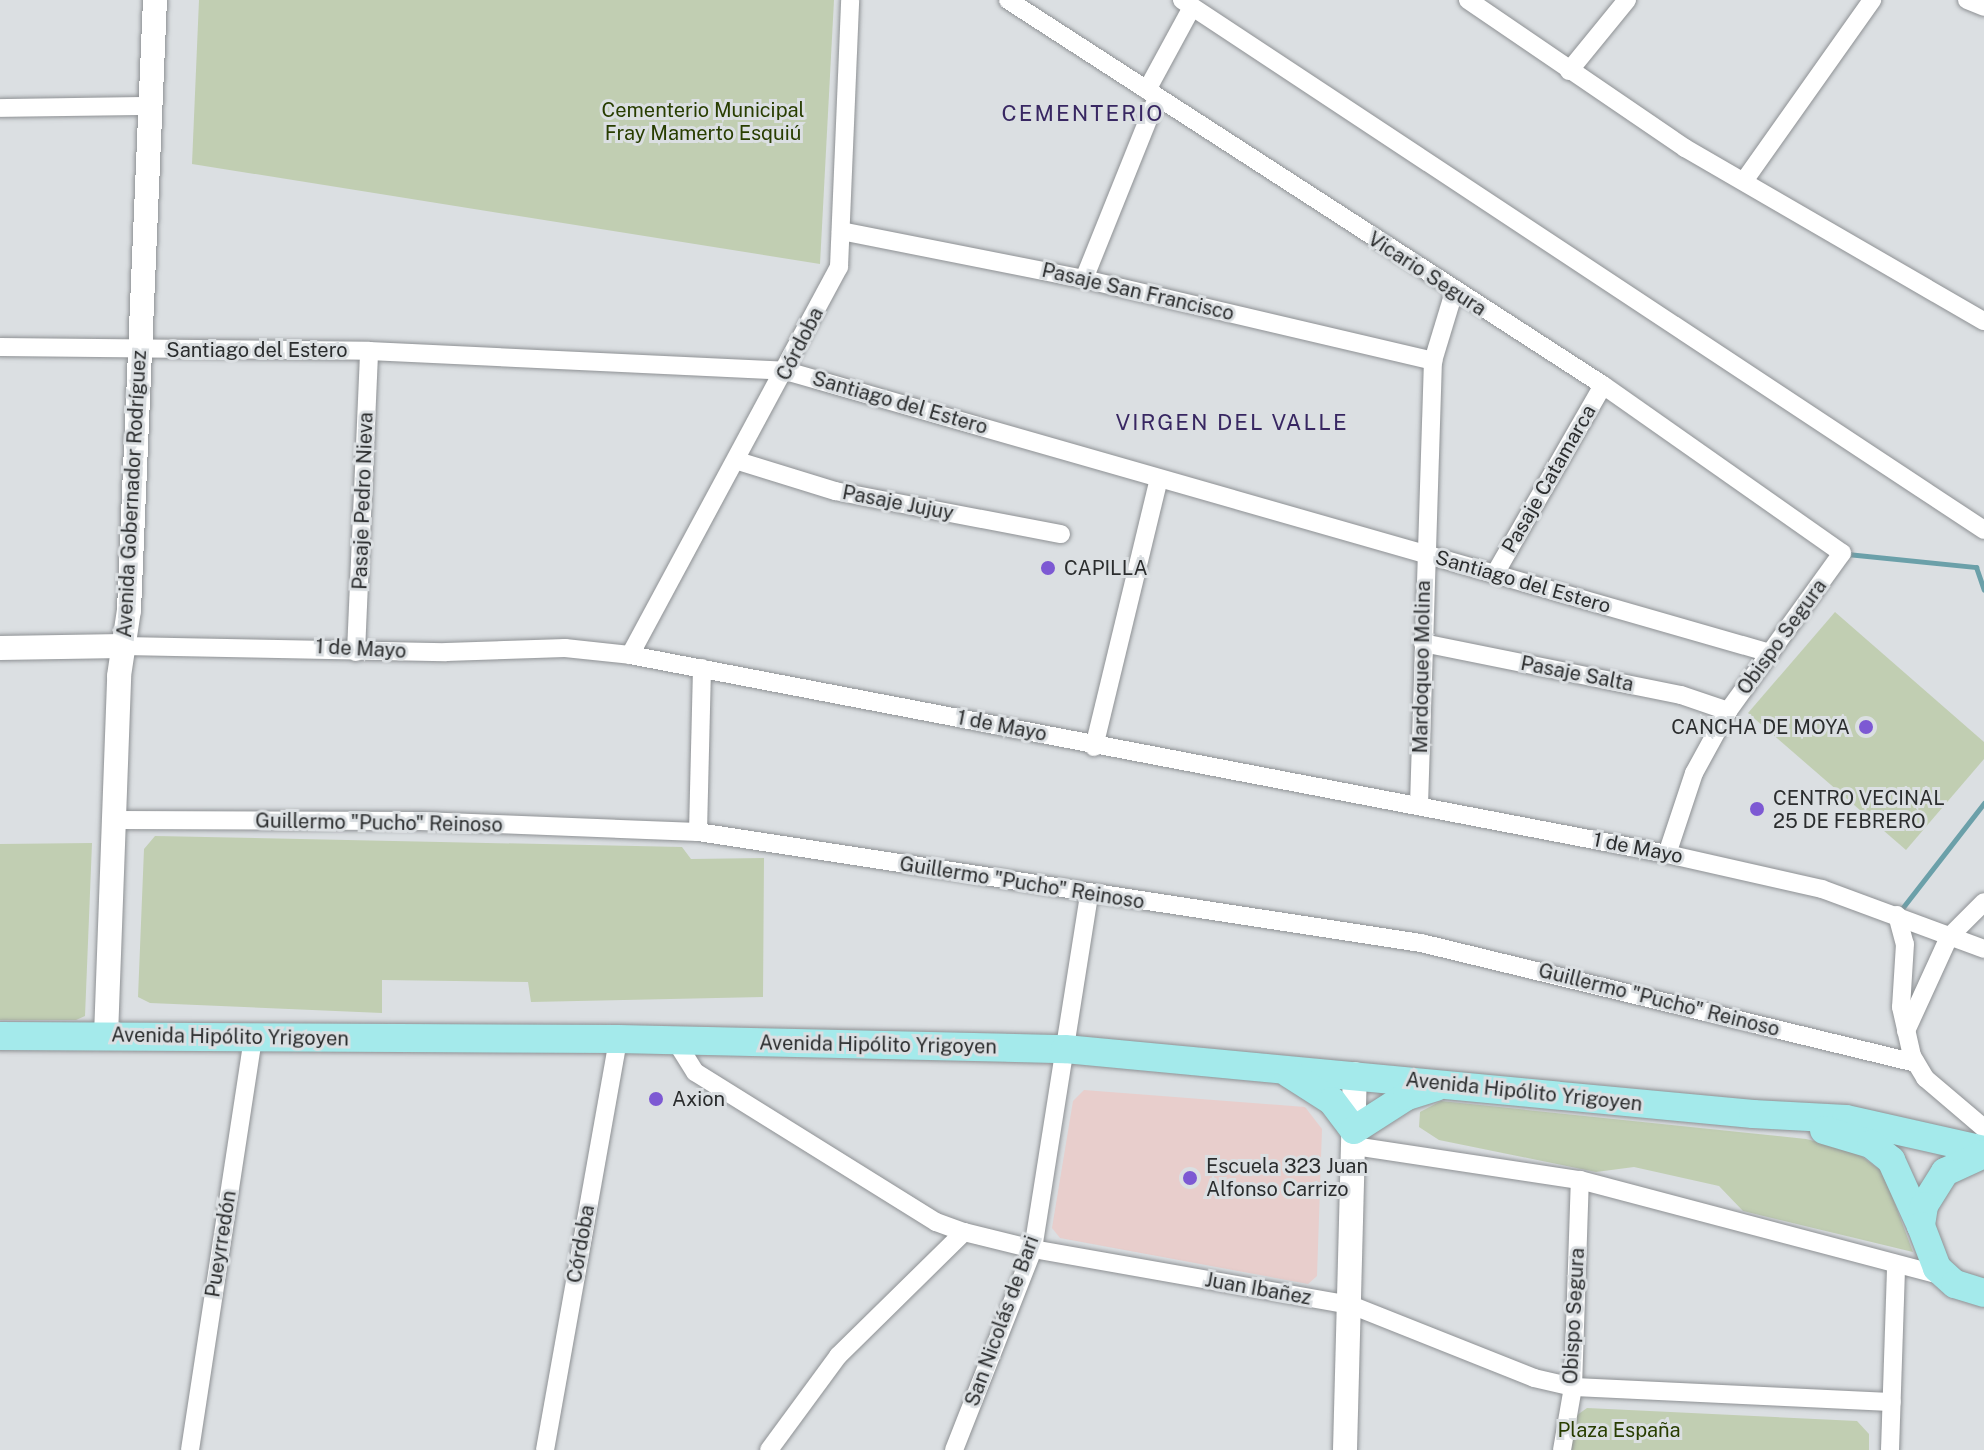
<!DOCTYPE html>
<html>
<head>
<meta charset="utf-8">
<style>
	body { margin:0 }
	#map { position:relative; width:1984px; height:1450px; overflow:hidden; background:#dbdfe2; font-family:"Public Sans",sans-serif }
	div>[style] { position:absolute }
	.education>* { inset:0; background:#e8cecc }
	.green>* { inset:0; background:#c1ceb2 }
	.stream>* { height:5px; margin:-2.5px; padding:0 2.5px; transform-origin:2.5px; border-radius:2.5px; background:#6ba0a9 }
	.roads { filter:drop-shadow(0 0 2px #8e9194) drop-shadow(0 0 2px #8e9194) }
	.street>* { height:18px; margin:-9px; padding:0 9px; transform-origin:9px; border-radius:9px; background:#fff }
	.secondary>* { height:24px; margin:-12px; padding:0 12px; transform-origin:12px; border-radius:12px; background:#fff }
	.primary>* { height:28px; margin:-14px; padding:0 14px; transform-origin:14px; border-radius:14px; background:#a4eaeb }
	.dots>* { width:22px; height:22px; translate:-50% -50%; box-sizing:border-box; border:4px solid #dbdfe2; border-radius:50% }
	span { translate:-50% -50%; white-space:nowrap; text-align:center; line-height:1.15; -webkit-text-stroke:6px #dbdfe2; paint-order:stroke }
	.park-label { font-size:20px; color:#283d00 }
	.street-label { font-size:20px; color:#2b2d2e }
	.poi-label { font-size:20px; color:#2b2d2e }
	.left { translate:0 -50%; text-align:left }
	.right { translate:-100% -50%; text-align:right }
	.neighbourhood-label { font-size:22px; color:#382762; letter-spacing:2px }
</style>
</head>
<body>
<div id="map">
	<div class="education">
		<i style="clip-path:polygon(1084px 1090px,1305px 1107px,1322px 1129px,1317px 1276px,1308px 1284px,1060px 1238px,1052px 1228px,1073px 1101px)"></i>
	</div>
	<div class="green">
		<i style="clip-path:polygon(199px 0,834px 0,820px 264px,192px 164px)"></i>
		<i style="clip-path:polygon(1835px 612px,1984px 742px,1984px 759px,1906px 850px,1748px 713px)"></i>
		<i style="clip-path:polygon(155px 836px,682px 847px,691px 859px,764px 858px,763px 997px,531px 1002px,528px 982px,382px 980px,382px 1013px,150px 1003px,138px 997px,144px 849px)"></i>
		<i style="clip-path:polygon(92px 843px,85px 1016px,76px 1020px,0 1020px,0 844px)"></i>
		<i style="clip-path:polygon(1441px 1101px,1806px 1139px,1854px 1151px,1883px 1172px,1913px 1252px,1743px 1211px,1719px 1186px,1634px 1167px,1596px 1172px,1439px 1140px,1419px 1127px,1420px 1112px)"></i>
		<i style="clip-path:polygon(1587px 1408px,1857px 1421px,1869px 1434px,1869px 1450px,1571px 1450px,1573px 1418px)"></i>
	</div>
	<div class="stream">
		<i style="left:1847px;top:554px;width:130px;rotate:5.8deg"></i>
		<i style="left:1976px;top:567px;width:24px;rotate:71deg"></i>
		<i style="left:1900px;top:911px;width:137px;rotate:-52.1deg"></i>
	</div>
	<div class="roads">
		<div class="street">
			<i style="left:1008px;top:0;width:709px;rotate:32.91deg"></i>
			<i style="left:1603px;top:385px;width:292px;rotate:35.1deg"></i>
			<i style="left:1842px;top:553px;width:195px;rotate:125.8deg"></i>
			<i style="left:1728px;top:711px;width:71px;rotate:118.7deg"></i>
			<i style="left:1694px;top:773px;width:85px;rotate:108.4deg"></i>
			<i style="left:1182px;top:0;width:961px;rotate:33.46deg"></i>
			<i style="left:1468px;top:0;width:263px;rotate:34.3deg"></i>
			<i style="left:1685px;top:148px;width:345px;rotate:30.1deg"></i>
			<i style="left:1967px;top:0;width:18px;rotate:22deg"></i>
			<i style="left:1569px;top:71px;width:92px;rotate:-50.8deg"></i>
			<i style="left:1147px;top:90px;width:94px;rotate:-61.5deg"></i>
			<i style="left:0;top:108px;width:150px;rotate:-0.8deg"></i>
			<i style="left:1744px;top:181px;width:222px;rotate:-54.7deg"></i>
			<i style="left:841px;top:231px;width:248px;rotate:11.2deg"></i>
			<i style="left:1084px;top:279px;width:359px;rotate:13.2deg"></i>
			<i style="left:1084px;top:279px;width:196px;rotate:-68.1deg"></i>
			<i style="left:0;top:347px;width:369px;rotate:0.6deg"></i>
			<i style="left:369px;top:351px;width:417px;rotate:2.7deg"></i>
			<i style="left:786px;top:371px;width:1024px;rotate:15.99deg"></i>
			<i style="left:738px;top:461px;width:102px;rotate:17.2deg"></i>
			<i style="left:835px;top:491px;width:230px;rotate:10.8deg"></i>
			<i style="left:1496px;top:572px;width:215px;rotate:-60.2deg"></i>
			<i style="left:1423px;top:643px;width:263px;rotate:11.4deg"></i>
			<i style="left:1681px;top:695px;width:50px;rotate:18.8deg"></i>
			<i style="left:123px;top:646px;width:323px;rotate:1.1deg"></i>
			<i style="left:446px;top:652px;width:119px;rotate:-1.9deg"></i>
			<i style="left:565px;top:648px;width:65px;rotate:6.1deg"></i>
			<i style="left:630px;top:655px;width:1056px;rotate:10.86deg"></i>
			<i style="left:1667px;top:854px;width:159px;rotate:12.7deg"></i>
			<i style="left:1822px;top:889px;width:173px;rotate:20.3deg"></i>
			<i style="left:356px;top:652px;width:301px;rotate:-87.5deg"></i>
			<i style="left:630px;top:655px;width:441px;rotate:-61.7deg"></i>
			<i style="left:839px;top:267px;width:267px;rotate:-87.6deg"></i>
			<i style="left:1094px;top:747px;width:276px;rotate:-76.4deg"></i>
			<i style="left:1419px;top:805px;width:444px;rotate:-88.2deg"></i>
			<i style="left:1433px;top:361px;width:72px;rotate:-73.1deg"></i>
			<i style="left:114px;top:820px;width:307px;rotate:0.2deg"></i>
			<i style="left:421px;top:821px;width:277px;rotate:2.3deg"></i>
			<i style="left:698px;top:832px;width:731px;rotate:8.73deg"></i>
			<i style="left:1421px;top:943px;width:509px;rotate:13.63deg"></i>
			<i style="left:698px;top:832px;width:164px;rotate:-88.6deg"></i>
			<i style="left:1897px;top:915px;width:30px;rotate:75deg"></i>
			<i style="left:1905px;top:944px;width:63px;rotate:93.6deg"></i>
			<i style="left:1901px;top:1007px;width:50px;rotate:77.3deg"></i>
			<i style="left:1912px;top:1056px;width:26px;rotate:59deg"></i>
			<i style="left:1925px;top:1078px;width:77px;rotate:40.3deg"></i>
			<i style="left:1906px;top:1031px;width:103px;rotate:-65.4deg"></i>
			<i style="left:1949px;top:937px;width:49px;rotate:-45deg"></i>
			<i style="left:675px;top:1040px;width:38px;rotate:58deg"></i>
			<i style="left:695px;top:1072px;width:284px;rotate:31.9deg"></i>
			<i style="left:936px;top:1222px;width:30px;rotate:20deg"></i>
			<i style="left:964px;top:1232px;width:71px;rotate:13.8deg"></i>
			<i style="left:1033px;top:1249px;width:323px;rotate:10deg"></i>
			<i style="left:1351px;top:1305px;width:197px;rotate:21.7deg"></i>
			<i style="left:1534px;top:1378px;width:40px;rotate:13deg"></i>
			<i style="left:1573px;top:1387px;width:319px;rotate:2.7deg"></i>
			<i style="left:1354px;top:1146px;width:229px;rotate:8.6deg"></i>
			<i style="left:1580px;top:1180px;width:376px;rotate:14.8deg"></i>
			<i style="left:190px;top:1450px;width:417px;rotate:-81.3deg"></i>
			<i style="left:545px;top:1450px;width:417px;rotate:-79.9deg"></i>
			<i style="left:769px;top:1450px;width:117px;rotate:-53.7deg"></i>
			<i style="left:838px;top:1356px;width:177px;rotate:-44.5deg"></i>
			<i style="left:954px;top:1450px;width:216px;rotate:-68.5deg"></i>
			<i style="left:1033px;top:1249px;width:359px;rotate:-81deg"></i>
			<i style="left:1562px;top:1450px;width:64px;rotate:-80.1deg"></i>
			<i style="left:1573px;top:1387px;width:207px;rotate:-88.1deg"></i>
			<i style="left:1890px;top:1450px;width:185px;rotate:-88.1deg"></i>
		</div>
		<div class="secondary">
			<i style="left:0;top:648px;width:123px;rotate:-0.9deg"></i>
			<i style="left:106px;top:1036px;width:360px;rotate:-87.9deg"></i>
			<i style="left:119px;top:676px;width:67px;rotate:-81.4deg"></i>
			<i style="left:129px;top:610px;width:611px;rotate:-87.56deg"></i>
			<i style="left:1345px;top:1450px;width:376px;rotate:-88.5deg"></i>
		</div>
		<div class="primary">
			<i style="left:0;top:1036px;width:618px;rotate:0.28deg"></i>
			<i style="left:618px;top:1039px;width:447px;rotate:1.3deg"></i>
			<i style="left:1065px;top:1049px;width:691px;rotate:5.4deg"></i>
			<i style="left:1753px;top:1114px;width:93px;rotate:3.1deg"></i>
			<i style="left:1846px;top:1119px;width:141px;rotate:12.7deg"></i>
			<i style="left:1288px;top:1073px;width:52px;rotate:32.5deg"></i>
			<i style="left:1332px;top:1101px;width:36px;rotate:53deg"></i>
			<i style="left:1354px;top:1130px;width:63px;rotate:-32.7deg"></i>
			<i style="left:1407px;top:1096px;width:30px;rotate:-17deg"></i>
			<i style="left:1824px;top:1130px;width:49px;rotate:16.6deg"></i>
			<i style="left:1871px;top:1144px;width:26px;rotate:39deg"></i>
			<i style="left:1891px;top:1160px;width:72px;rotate:65.6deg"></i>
			<i style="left:1984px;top:1154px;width:43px;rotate:155.2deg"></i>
			<i style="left:1945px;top:1172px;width:40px;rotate:122deg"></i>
			<i style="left:1924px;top:1206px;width:20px;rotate:99deg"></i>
			<i style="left:1921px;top:1226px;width:45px;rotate:69.1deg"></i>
			<i style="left:1937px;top:1268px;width:24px;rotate:42deg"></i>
			<i style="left:1955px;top:1284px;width:30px;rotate:17deg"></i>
		</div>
	</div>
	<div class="dots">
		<i style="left:1048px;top:568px;background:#7d59d3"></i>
		<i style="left:1866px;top:727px;background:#7d59d3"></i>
		<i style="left:1757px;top:809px;background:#7d59d3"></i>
		<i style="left:656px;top:1099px;background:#7d59d3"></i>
		<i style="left:1190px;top:1178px;background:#7d59d3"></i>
	</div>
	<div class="park-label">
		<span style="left:703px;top:122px">Cementerio Municipal<br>Fray Mamerto Esquiú</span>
		<span style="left:1619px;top:1430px">Plaza España</span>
	</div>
	<div class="street-label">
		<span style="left:1427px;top:274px;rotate:33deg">Vicario Segura</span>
		<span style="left:1138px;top:292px;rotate:13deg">Pasaje San Francisco</span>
		<span style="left:800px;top:344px;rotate:-63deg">Córdoba</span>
		<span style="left:257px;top:350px">Santiago del Estero</span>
		<span style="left:900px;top:403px;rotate:16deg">Santiago del Estero</span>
		<span style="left:1549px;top:479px;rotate:-60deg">Pasaje Catamarca</span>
		<span style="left:132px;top:494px;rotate:-87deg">Avenida Gobernador Rodríguez</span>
		<span style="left:363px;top:501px;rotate:-88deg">Pasaje Pedro Nieva</span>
		<span style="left:898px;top:503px;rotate:11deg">Pasaje Jujuy</span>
		<span style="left:1523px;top:582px;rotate:16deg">Santiago del Estero</span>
		<span style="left:1782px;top:637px;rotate:-54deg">Obispo Segura</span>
		<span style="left:361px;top:649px;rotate:3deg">1 de Mayo</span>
		<span style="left:1422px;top:667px;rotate:-89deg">Mardoqueo Molina</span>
		<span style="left:1577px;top:674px;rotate:11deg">Pasaje Salta</span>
		<span style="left:1002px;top:726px;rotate:11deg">1 de Mayo</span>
		<span style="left:379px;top:823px;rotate:1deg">Guillermo "Pucho" Reinoso</span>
		<span style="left:1638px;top:848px;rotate:11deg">1 de Mayo</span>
		<span style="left:1022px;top:883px;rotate:9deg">Guillermo "Pucho" Reinoso</span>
		<span style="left:1659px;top:1000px;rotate:14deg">Guillermo "Pucho" Reinoso</span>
		<span style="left:230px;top:1037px;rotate:1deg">Avenida Hipólito Yrigoyen</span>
		<span style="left:878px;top:1045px;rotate:1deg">Avenida Hipólito Yrigoyen</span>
		<span style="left:1524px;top:1092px;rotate:6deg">Avenida Hipólito Yrigoyen</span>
		<span style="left:221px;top:1244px;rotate:-81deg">Pueyrredón</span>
		<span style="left:581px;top:1244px;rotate:-80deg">Córdoba</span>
		<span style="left:1258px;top:1289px;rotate:10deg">Juan Ibañez</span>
		<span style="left:1574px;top:1316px;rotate:-87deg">Obispo Segura</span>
		<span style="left:1002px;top:1321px;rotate:-70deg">San Nicolás de Bari</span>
	</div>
	<div class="poi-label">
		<span class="left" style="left:1064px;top:568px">CAPILLA</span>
		<span class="right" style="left:1850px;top:727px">CANCHA DE MOYA</span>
		<span class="left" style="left:1773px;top:810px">CENTRO VECINAL<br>25 DE FEBRERO</span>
		<span class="left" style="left:672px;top:1099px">Axion</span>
		<span class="left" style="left:1206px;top:1178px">Escuela 323 Juan<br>Alfonso Carrizo</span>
	</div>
	<div class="neighbourhood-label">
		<span style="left:1083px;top:114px">CEMENTERIO</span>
		<span style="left:1232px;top:423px">VIRGEN DEL VALLE</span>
	</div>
</div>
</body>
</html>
